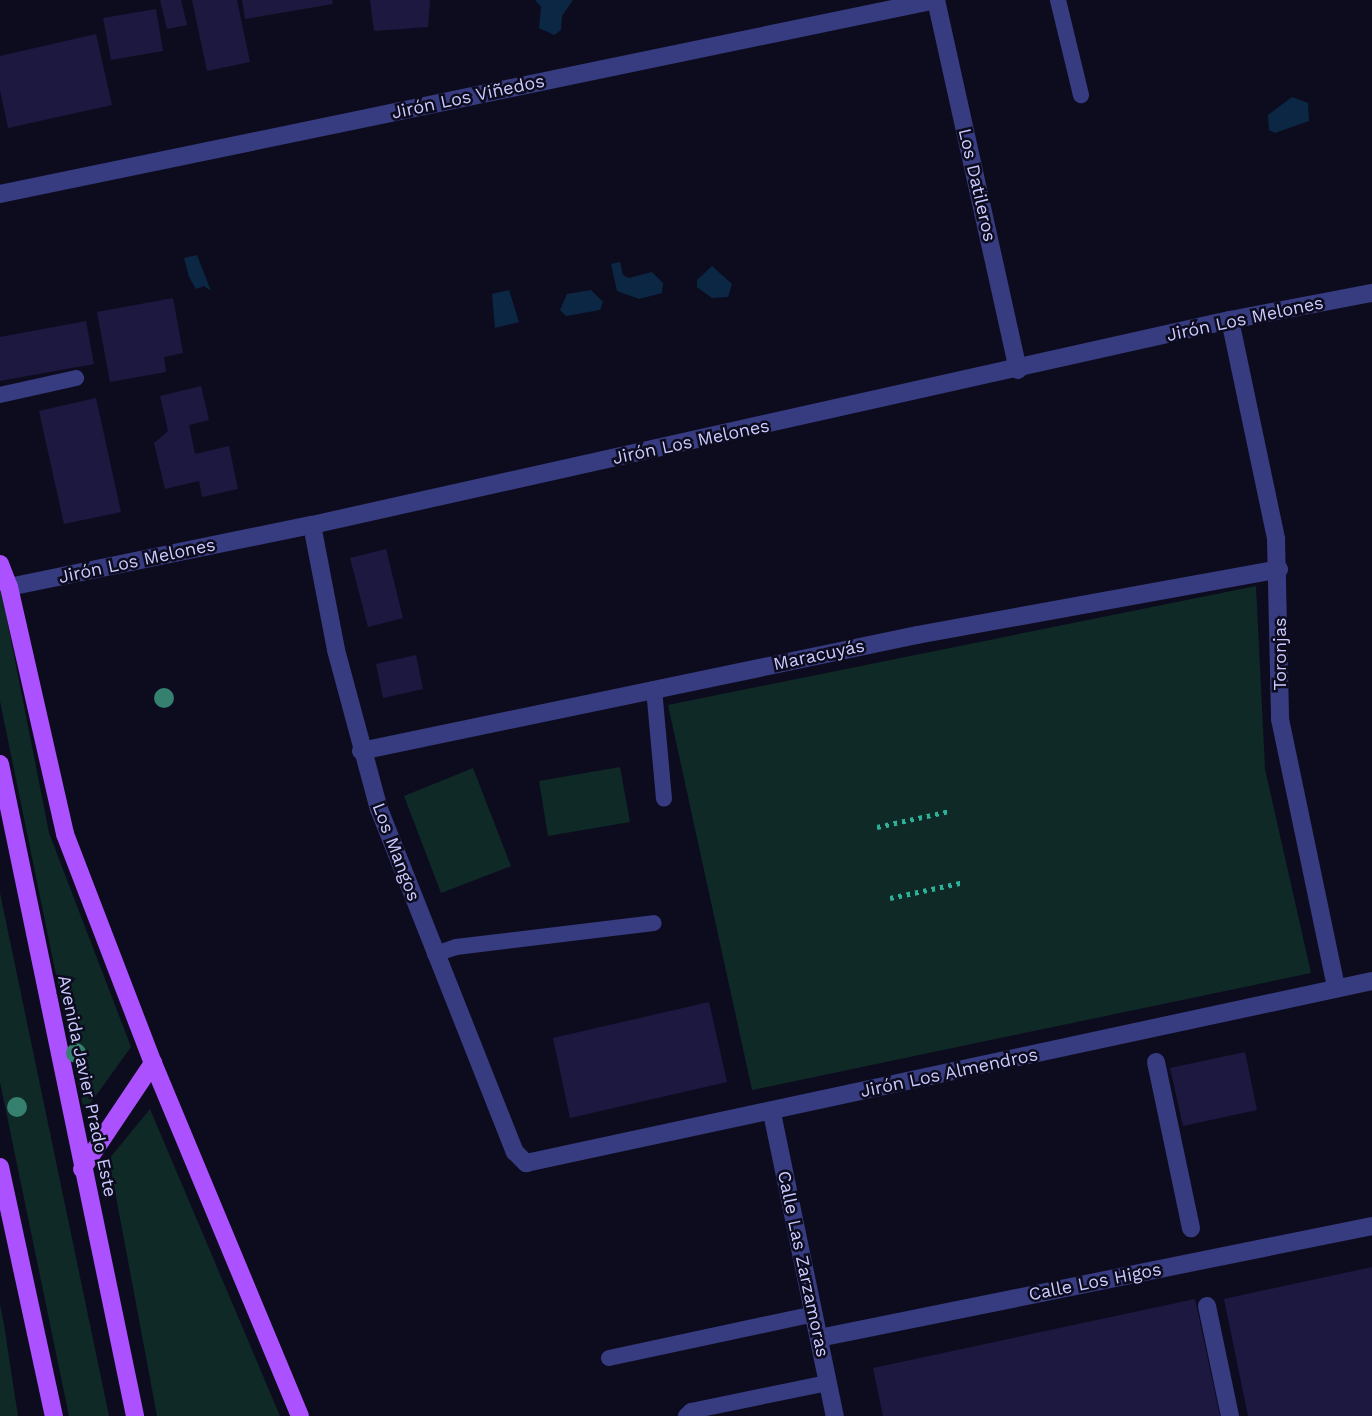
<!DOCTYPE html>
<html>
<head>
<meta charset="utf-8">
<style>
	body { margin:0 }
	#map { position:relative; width:1372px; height:1416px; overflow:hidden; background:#0d0c1f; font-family:"Work Sans",sans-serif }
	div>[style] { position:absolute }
	.green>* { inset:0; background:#0f2926 }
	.water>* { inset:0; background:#0b2744 }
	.building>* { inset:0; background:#1c1840 }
	.path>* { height:4.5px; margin-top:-2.25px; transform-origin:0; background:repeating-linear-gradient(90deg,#2cb19b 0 3.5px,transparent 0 8.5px) }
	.lane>* { height:16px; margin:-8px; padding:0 8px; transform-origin:8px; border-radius:8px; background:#373b7f }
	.street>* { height:18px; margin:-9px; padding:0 9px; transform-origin:9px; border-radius:9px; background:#373b7f }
	.primary>* { height:18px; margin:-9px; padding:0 9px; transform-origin:9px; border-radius:9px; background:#ac51ff }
	.trees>* { width:20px; height:20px; margin:-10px; border-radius:50%; background:#35806e }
	span { translate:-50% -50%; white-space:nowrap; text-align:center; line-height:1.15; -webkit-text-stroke:5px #0d0c1f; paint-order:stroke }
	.street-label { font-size:18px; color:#cbcaff }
</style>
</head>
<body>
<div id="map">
	<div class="green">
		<i style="clip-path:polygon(0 584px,49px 833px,131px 1047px,84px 1112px,0 701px)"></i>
		<i style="clip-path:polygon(1256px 586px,1265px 769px,1311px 973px,752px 1090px,668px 705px)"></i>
		<i style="clip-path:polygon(620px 767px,630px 822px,548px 836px,539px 781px)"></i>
		<i style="clip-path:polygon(473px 768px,511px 866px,441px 893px,404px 796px)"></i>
		<i style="clip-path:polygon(0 893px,109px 1416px,69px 1416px,0 1082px)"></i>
		<i style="clip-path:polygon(150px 1109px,280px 1416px,157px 1416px,109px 1159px)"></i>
		<i style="clip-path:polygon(0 1304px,4px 1325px,18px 1416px,0 1416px)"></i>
	</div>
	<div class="water">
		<i style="clip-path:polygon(535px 0,573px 0,562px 16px,561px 30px,554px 35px,539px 28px,541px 7px)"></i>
		<i style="clip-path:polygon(1292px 97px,1308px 103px,1309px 121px,1275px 133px,1269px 130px,1268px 115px)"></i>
		<i style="clip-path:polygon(197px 255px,211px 291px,204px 286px,196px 289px,189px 277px,184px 258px)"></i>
		<i style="clip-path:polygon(620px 262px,623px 275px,629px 278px,652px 272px,663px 283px,662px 293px,639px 299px,617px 291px,611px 264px)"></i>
		<i style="clip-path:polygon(712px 266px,732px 284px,728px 297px,712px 298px,697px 287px,697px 280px)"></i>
		<i style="clip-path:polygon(509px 290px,519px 322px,495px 328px,492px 294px)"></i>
		<i style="clip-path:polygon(591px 290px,603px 302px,600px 310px,566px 316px,560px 310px,567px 294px)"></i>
	</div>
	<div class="building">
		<i style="clip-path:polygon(160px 0,181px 0,187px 25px,167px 29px)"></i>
		<i style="clip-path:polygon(192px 0,237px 0,250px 62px,207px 71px)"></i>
		<i style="clip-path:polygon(242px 0,332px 0,333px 4px,245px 19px)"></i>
		<i style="clip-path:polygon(370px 0,430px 0,428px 27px,374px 31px)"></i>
		<i style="clip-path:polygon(156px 9px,163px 51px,111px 60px,103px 18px)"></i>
		<i style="clip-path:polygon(96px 34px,112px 105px,8px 128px,0 90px,0 56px)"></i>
		<i style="clip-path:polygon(173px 298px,183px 353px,164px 357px,166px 372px,110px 382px,97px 312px)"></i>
		<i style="clip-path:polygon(86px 321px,94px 364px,0 381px,0 337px)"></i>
		<i style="clip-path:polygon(201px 386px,209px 420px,189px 425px,195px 454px,229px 446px,238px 489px,202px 497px,199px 481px,165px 489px,154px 443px,168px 431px,160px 396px)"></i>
		<i style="clip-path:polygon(96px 398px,121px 512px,64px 524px,39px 411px)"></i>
		<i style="clip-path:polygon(386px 549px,403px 618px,368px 627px,350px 558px)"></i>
		<i style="clip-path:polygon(416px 655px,423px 689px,383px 698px,376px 664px)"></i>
		<i style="clip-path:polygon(709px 1002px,727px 1082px,570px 1118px,553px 1038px)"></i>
		<i style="clip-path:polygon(1245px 1052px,1257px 1110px,1183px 1126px,1170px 1068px)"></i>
		<i style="clip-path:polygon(1372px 1267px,1372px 1416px,1248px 1416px,1224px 1299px)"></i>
		<i style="clip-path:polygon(1195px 1299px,1220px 1416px,883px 1416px,873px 1368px)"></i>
	</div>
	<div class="path">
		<i style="left:877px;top:827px;width:75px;rotate:-12.4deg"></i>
		<i style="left:890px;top:898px;width:76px;rotate:-12.2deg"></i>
	</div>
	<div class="lane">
		<i style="left:1058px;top:0;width:98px;rotate:76.4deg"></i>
		<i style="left:0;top:395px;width:78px;rotate:-12.6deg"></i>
		<i style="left:654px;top:689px;width:110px;rotate:84.8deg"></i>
		<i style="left:435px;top:954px;width:22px;rotate:-18deg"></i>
		<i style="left:456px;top:947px;width:199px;rotate:-6.9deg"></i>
		<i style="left:609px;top:1358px;width:210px;rotate:-12.1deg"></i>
		<i style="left:686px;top:1416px;width:7px;rotate:-45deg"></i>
		<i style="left:691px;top:1411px;width:140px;rotate:-11.6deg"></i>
	</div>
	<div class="street">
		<i style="left:936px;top:0;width:379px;rotate:77.5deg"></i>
		<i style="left:0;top:194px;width:956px;rotate:-11.71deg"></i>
		<i style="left:1230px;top:320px;width:224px;rotate:78.1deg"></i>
		<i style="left:1276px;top:539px;width:180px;rotate:88.7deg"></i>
		<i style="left:1280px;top:719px;width:275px;rotate:78.2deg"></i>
		<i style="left:312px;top:525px;width:127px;rotate:79.1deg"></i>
		<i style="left:336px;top:650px;width:165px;rotate:74.9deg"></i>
		<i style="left:379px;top:809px;width:369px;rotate:68.4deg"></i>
		<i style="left:515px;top:1152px;width:16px;rotate:45deg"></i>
		<i style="left:526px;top:1163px;width:865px;rotate:-12.14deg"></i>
		<i style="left:9px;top:587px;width:309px;rotate:-11.6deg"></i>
		<i style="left:312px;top:525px;width:941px;rotate:-12.59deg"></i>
		<i style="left:1230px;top:320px;width:145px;rotate:-10.8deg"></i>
		<i style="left:361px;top:751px;width:568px;rotate:-11.78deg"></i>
		<i style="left:917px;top:635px;width:368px;rotate:-10.3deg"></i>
		<i style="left:1156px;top:1062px;width:170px;rotate:78.1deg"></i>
		<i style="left:772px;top:1113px;width:309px;rotate:78.3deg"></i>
		<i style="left:1207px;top:1306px;width:112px;rotate:78.2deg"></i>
		<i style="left:819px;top:1338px;width:564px;rotate:-11.45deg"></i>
	</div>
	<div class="primary">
		<i style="left:0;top:564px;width:25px;rotate:69deg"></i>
		<i style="left:9px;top:587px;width:253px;rotate:77.2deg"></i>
		<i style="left:65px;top:834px;width:245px;rotate:69deg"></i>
		<i style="left:153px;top:1063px;width:382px;rotate:67.4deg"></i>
		<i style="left:0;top:764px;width:666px;rotate:78.3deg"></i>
		<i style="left:0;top:1167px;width:255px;rotate:77.8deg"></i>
		<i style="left:82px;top:1169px;width:128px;rotate:-56.2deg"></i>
	</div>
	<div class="trees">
		<i style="left:164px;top:698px"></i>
		<i style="left:76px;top:1053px"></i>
		<i style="left:17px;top:1107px"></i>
	</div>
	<div class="street-label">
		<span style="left:468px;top:97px;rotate:-12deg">Jirón Los Viñedos</span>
		<span style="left:977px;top:185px;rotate:77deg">Los Datileros</span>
		<span style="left:1245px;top:319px;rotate:-12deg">Jirón Los Melones</span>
		<span style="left:691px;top:442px;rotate:-12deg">Jirón Los Melones</span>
		<span style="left:137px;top:561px;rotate:-12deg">Jirón Los Melones</span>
		<span style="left:1280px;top:654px;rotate:-90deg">Toronjas</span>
		<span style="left:819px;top:655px;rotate:-12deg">Maracuyás</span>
		<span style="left:396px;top:852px;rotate:69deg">Los Mangos</span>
		<span style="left:949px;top:1073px;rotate:-12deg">Jirón Los Almendros</span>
		<span style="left:87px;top:1086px;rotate:78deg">Avenida Javier Prado Este</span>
		<span style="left:803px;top:1264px;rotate:78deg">Calle Las Zarzamoras</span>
		<span style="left:1095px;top:1282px;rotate:-11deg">Calle Los Higos</span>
	</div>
</div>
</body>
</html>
